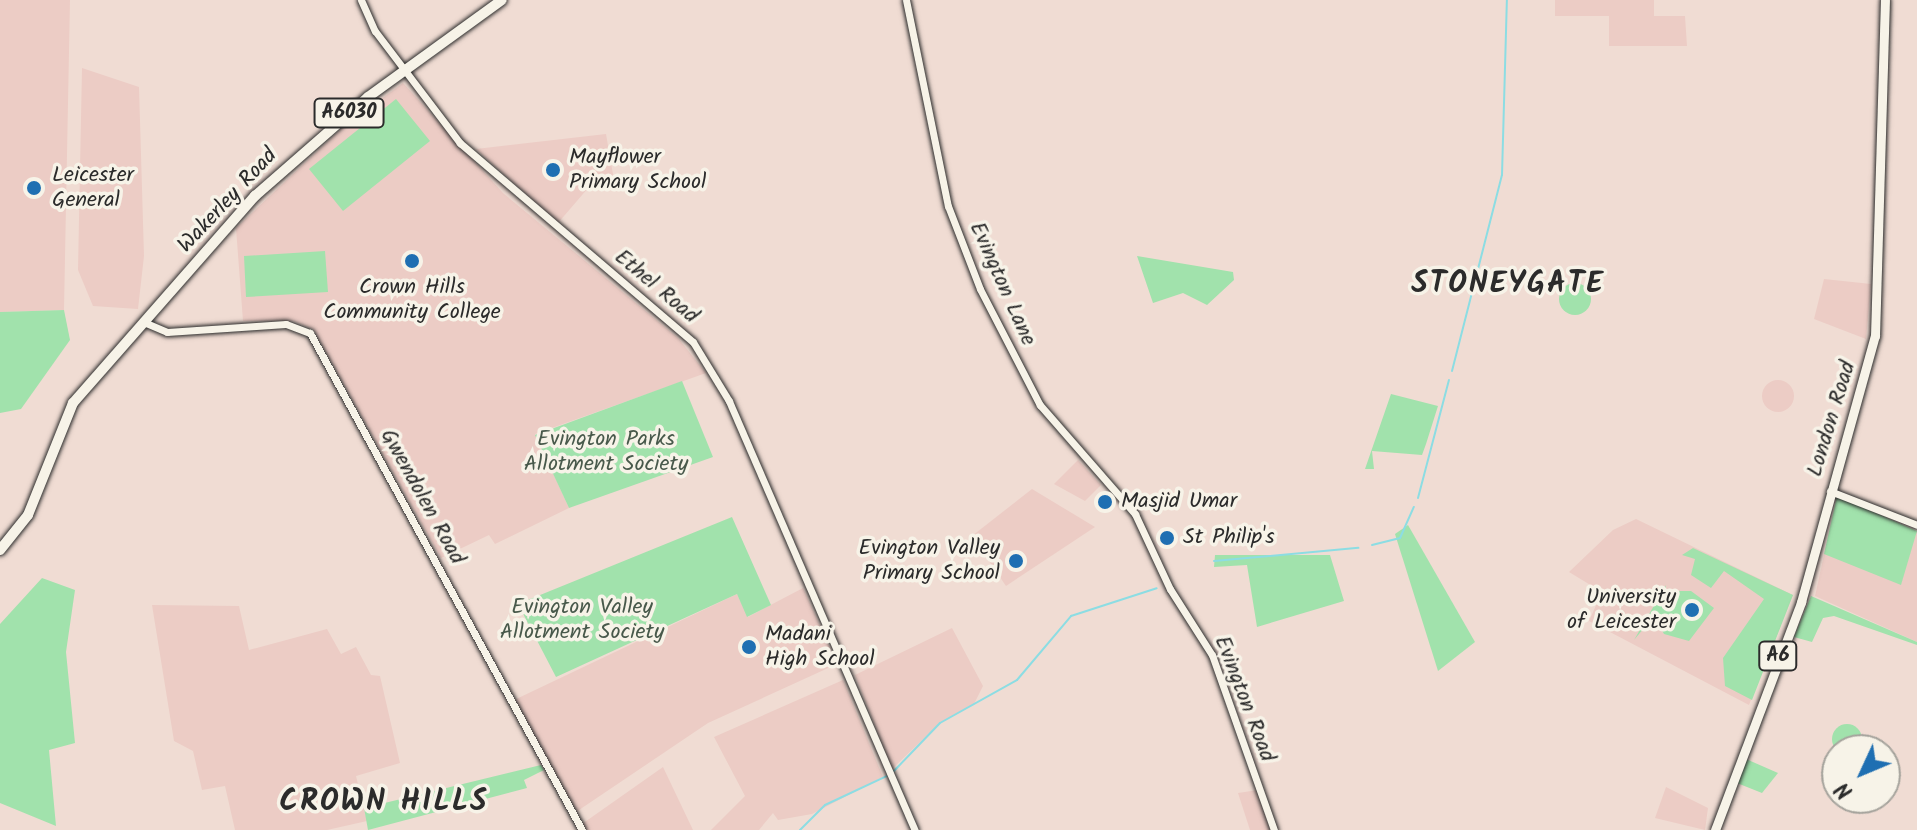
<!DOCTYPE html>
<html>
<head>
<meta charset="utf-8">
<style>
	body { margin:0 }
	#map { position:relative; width:1917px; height:830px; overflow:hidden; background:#f0dcd3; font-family:Kalam,sans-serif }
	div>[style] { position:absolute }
	.built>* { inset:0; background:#ecccc5 }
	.round { border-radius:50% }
	.green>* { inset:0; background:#a1e2ac }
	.stream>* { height:2px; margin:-1px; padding:0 1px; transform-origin:1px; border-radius:1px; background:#8cdde3 }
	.roads { filter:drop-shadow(0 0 2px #2b2b2b) drop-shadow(0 0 2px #2b2b2b) }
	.minor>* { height:7px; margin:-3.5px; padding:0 3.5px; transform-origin:3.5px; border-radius:3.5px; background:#f7f3e8 }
	.major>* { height:9px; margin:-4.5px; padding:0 4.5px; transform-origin:4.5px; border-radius:4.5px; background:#f7f3e8 }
	.highway>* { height:10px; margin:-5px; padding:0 5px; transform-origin:5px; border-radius:5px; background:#f7f3e8 }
	.dots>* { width:22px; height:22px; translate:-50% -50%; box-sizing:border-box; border:4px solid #f7f3e8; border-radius:50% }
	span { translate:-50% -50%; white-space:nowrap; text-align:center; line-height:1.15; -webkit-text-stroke:7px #f7f3e8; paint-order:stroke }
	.shield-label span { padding:2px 6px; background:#f7f3e8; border:2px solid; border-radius:6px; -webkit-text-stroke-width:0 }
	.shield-label { font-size:20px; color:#2b2b2b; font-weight:700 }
	.poi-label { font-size:22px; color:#2b2b2b }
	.left { translate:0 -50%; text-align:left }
	.right { translate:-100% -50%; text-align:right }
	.street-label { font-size:22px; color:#2b2b2b }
	.park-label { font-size:22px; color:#48594b }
	.district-label { font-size:30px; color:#2b2b2b; font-weight:700; letter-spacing:2px }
	.north { position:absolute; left:1821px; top:734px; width:80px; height:80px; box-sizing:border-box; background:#f7f3e8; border:2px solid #a5a39c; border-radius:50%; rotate:226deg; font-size:22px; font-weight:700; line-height:32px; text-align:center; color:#2b2b2b }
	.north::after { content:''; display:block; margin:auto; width:28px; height:36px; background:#1f6fb2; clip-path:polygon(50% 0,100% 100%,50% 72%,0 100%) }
</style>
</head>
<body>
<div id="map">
	<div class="built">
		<i style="clip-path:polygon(0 0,70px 0,64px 310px,0 312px)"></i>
		<i style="clip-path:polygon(1555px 0,1654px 0,1654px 16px,1685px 16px,1687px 46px,1609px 46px,1609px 16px,1555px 16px)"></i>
		<i style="clip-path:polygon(82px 68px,139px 87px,144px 256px,138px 309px,93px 306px,78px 270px)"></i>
		<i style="clip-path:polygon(403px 83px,503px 193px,678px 338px,706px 373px,535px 434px,569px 508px,495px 544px,489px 535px,441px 558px,313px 329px,293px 321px,243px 321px,236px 228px,342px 128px)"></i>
		<i style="clip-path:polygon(606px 134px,614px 180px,589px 187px,558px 223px,476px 149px)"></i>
		<i style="clip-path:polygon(1824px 279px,1871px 284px,1866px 339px,1814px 319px)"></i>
		<i class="round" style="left:1762px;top:380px;width:32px;height:32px"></i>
		<i style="clip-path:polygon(1078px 460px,1101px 485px,1085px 501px,1054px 484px)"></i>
		<i style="clip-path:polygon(1032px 489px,1095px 527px,1006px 586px,972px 536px)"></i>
		<i style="clip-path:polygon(1837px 496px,1917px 531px,1917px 642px,1815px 596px)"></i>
		<i style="clip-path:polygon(1636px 519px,1793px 595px,1749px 705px,1589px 621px,1602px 592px,1569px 572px,1613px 530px)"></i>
		<i style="clip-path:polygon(803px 588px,837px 664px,708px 723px,576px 812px,512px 701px,737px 594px,748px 617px)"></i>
		<i style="clip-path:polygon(152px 605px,239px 606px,249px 650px,327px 629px,341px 654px,356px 647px,371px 675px,380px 676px,400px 763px,356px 776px,367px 821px,327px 830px,235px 830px,225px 786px,202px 790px,193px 751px,174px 741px)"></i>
		<i style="clip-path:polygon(952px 628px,983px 686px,974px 704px,940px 723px,892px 769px,855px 675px)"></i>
		<i style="clip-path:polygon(843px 680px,883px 777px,812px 814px,778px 820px,773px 813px,759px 830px,711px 830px,745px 796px,714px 737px)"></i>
		<i style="clip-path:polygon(663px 767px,693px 830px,585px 830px,582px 824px)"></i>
		<i style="clip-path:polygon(1666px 787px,1708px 808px,1705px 830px,1655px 818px)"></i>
		<i style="clip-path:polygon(1258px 790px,1274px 830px,1250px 830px,1238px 793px)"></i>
	</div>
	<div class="green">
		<i style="clip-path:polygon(396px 99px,430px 141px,343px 211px,309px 169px)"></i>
		<i style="clip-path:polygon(325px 251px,328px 292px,246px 297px,244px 256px)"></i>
		<i style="clip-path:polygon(1137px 256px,1233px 272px,1234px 280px,1207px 305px,1183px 293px,1153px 303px)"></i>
		<i class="round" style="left:1559px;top:283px;width:32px;height:32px"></i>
		<i style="clip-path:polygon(64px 310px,70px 340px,21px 409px,0 413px,0 312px)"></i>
		<i style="clip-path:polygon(682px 381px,713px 457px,569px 508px,535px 435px)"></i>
		<i style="clip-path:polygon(1391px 394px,1438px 406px,1426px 444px,1422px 455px,1372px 451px,1374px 469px,1365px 469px)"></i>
		<i style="clip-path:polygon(1837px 496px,1917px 531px,1901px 585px,1824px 554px)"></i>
		<i style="clip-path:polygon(732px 517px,771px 605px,747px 617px,737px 594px,556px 677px,518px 604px)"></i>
		<i style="clip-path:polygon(1408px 525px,1475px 642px,1438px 671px,1395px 534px)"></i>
		<i style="clip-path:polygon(1693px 548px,1793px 595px,1752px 700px,1725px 686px,1723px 658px,1764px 599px,1724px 571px,1711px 588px,1691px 575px,1695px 559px,1682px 555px)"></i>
		<i style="clip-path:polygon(1215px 555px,1330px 555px,1344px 601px,1257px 627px,1247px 565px,1214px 567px)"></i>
		<i style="clip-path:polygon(42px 578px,75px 590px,66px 652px,75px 743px,49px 750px,56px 826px,0 803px,0 624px)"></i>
		<i style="clip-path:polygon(1666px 585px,1662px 608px,1671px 611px,1676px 591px,1691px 591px,1714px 608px,1689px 641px,1664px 634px,1654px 616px,1634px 640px)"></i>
		<i style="clip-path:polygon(1811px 596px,1917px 642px,1917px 645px,1834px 616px,1823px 618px,1812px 642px,1794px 637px)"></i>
		<i class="round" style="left:1832px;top:724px;width:30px;height:30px"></i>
		<i style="clip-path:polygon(1746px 759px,1778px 773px,1762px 793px,1737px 783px)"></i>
		<i style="clip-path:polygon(541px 765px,544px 770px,524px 780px,527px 788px,368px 830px,364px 808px)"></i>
	</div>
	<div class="stream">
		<i style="left:1452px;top:371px;width:202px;rotate:-75.7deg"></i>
		<i style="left:1502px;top:175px;width:175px;rotate:-88.4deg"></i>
		<i style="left:1418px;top:498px;width:122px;rotate:-75.3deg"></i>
		<i style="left:1372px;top:545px;width:29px;rotate:-14deg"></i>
		<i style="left:1400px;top:538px;width:34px;rotate:-66deg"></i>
		<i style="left:1214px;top:561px;width:145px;rotate:-5.2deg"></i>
		<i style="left:892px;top:773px;width:69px;rotate:-46.2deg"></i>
		<i style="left:940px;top:723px;width:88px;rotate:-29.2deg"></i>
		<i style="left:1017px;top:680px;width:84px;rotate:-49.8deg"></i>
		<i style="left:1071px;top:616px;width:90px;rotate:-18deg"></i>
		<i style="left:800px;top:830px;width:35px;rotate:-45deg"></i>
		<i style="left:825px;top:805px;width:68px;rotate:-25.1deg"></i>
	</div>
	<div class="roads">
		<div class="minor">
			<i style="left:361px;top:0;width:34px;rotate:66deg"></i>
			<i style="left:375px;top:31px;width:141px;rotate:52.8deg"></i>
			<i style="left:460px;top:143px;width:306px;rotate:40.5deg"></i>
			<i style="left:693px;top:342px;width:69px;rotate:58.6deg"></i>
			<i style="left:729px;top:401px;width:468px;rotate:66.6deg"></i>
			<i style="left:906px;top:0;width:210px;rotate:78.5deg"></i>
			<i style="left:948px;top:206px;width:89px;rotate:68.9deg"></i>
			<i style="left:980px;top:289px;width:131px;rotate:62.7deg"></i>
			<i style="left:1040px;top:405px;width:145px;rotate:48.9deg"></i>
			<i style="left:1135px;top:514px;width:83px;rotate:65deg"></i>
			<i style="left:1170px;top:589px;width:78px;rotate:57.5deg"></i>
			<i style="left:1212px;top:655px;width:186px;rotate:70.5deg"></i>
			<i style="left:146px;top:323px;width:23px;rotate:23deg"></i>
			<i style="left:167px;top:332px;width:119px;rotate:-3.8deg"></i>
			<i style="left:286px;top:324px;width:26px;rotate:21deg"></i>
			<i style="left:310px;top:333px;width:567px;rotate:61.31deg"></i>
			<i style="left:1830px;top:491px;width:93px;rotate:21.3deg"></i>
		</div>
		<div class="major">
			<i style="left:1715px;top:830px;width:244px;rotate:-69.3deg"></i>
			<i style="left:1801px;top:602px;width:276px;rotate:-74.5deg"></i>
			<i style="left:1875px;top:336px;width:336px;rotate:-88.3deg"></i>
		</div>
		<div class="highway">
			<i style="left:0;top:550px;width:45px;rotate:-51.3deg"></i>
			<i style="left:28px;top:515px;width:121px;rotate:-68.1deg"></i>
			<i style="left:73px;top:403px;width:276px;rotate:-48.7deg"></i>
			<i style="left:255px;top:196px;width:150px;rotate:-41.2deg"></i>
			<i style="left:368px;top:97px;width:165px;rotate:-35.9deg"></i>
		</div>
	</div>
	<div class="dots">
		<i style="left:553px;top:170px;background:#1f6fb2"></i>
		<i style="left:34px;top:188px;background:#1f6fb2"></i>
		<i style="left:412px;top:261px;background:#1f6fb2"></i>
		<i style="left:1105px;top:502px;background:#1f6fb2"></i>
		<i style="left:1167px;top:538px;background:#1f6fb2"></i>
		<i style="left:1016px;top:561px;background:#1f6fb2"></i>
		<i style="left:1692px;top:610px;background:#1f6fb2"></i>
		<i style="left:749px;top:647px;background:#1f6fb2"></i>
	</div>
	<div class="shield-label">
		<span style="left:349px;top:113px">A6030</span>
		<span style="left:1778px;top:656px">A6</span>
	</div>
	<div class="poi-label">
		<span class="left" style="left:569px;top:170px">Mayflower<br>Primary School</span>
		<span class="left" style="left:52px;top:188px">Leicester<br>General</span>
		<span style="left:412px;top:300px">Crown Hills<br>Community College</span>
		<span class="left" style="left:1121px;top:502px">Masjid Umar</span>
		<span class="left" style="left:1183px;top:538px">St Philip's</span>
		<span class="right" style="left:1000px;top:561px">Evington Valley<br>Primary School</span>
		<span class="right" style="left:1676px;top:610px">University<br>of Leicester</span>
		<span class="left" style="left:765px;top:647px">Madani<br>High School</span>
	</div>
	<div class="street-label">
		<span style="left:228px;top:201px;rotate:-47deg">Wakerley Road</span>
		<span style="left:1002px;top:284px;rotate:66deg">Evington Lane</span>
		<span style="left:656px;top:287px;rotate:40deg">Ethel Road</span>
		<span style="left:1832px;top:419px;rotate:-73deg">London Road</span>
		<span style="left:422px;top:497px;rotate:61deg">Gwendolen Road</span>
		<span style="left:1244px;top:699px;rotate:69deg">Evington Road</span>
	</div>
	<div class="park-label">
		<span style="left:606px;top:452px">Evington Parks<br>Allotment Society</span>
		<span style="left:582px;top:620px">Evington Valley<br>Allotment Society</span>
	</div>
	<div class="district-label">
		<span style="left:1508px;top:284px">STONEYGATE</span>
		<span style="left:384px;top:802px">CROWN HILLS</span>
	</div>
	<div class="north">N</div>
</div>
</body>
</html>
